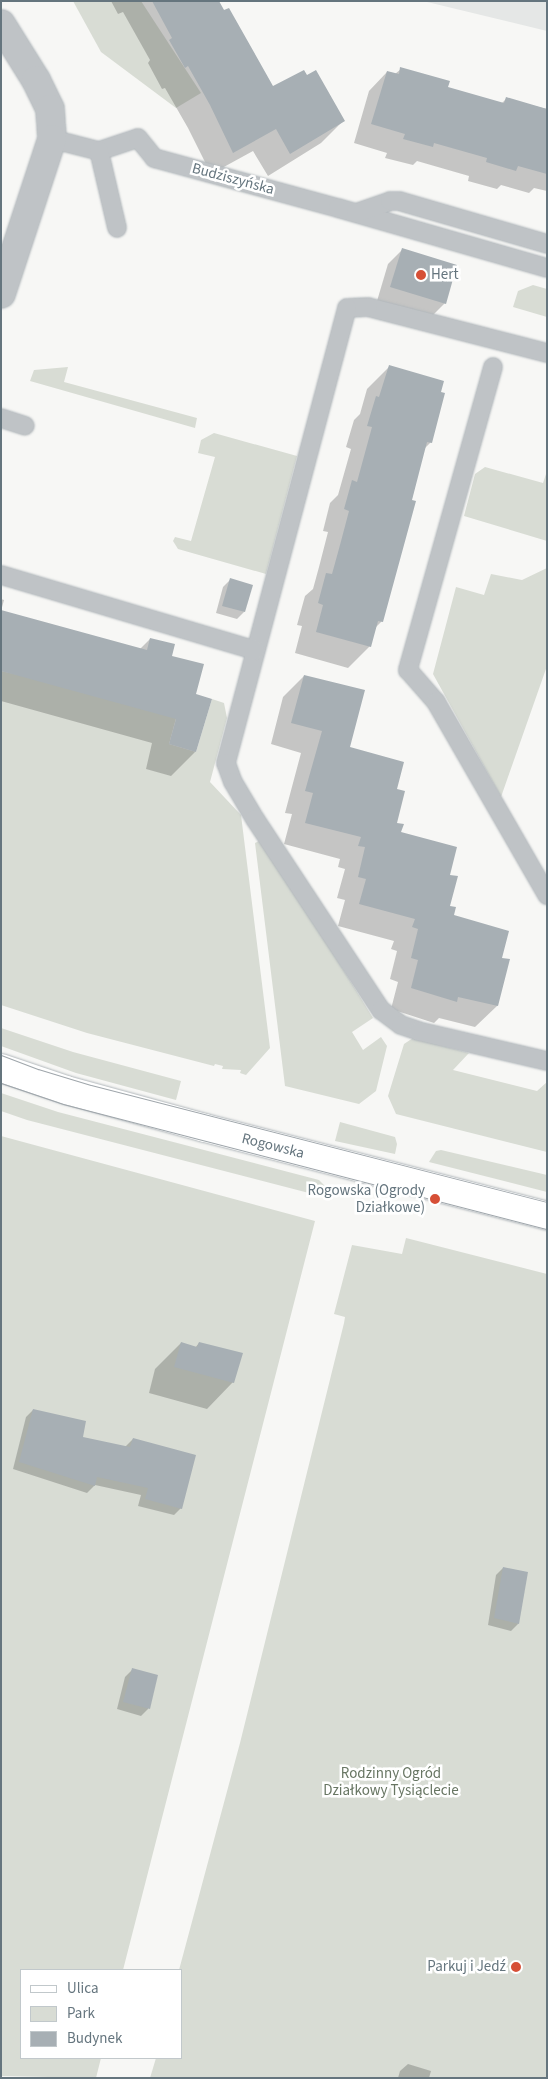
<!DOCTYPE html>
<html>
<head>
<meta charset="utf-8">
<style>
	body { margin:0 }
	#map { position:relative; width:548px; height:2079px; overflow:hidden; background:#f7f7f5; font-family:"Source Sans 3",sans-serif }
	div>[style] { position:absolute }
	.built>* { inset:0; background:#e5e7e6 }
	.green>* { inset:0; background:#d8dcd4 }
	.shadow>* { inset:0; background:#0003 }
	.building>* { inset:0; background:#a7afb4 }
	.roads { filter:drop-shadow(0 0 1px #b1b7bb) drop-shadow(0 0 1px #b1b7bb) }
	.lane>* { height:18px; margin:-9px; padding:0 9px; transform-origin:9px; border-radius:9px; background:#bfc3c6 }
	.street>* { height:28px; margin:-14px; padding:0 14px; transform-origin:14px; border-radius:14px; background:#bfc3c6 }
	.secondary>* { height:28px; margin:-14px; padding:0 14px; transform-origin:14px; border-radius:14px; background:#fff }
	.tram>* { height:1px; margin:-0.5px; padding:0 0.5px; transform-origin:0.5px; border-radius:0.5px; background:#9fa6ab }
	.dots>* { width:14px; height:14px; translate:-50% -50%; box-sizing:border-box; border:2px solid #fff; border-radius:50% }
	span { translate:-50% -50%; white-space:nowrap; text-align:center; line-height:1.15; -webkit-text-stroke:5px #fff; paint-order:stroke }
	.street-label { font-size:15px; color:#65757e }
	.poi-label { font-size:15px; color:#65757e }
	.left { translate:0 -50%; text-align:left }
	.right { translate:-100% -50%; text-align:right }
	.park-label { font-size:15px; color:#687663 }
	.frame { position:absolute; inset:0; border:2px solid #65757e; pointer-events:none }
	.legend { position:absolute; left:20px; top:1969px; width:162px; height:90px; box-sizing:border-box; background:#fff; border:1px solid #c1c8cb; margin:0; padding:6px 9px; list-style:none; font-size:15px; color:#65757e }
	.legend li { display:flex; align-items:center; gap:10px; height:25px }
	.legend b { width:25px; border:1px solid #c1c8cb }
</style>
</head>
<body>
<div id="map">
	<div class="built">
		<i style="clip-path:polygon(423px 1px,547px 1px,547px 31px)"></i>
	</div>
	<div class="green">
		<i style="clip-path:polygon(73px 1px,141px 1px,201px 93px,176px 108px,101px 52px)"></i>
		<i style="clip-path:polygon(533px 285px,547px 289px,547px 317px,513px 307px,518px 291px)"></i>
		<i style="clip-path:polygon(68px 367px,64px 382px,197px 418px,195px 428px,30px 381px,34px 370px)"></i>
		<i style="clip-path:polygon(214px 433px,297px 456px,266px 574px,178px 549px,173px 541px,175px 537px,191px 541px,215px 457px,198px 453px,201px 440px)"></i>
		<i style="clip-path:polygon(485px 467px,543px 483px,547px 471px,547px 541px,464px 516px,475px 474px)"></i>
		<i style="clip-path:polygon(547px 568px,547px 666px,501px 797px,433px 674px,456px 587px,484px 595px,491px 574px,522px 580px)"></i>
		<i style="clip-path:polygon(1px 671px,178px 711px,169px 744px,196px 752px,212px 699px,224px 703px,227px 718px,210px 782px,241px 815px,270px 1048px,246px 1075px,240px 1073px,241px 1070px,222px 1069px,223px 1066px,215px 1064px,214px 1066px,87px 1033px,1px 1005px)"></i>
		<i style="clip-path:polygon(263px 839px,373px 1018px,352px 1032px,363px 1050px,381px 1037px,387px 1046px,376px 1091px,359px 1104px,285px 1086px,255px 843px)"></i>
		<i style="clip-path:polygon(1px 1028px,73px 1052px,181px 1081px,176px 1100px,76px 1073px,1px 1046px)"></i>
		<i style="clip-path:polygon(413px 1038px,469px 1053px,453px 1070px,537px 1091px,547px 1082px,547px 1152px,396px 1114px,388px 1096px,404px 1044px)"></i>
		<i style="clip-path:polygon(1px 1093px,58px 1112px,319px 1180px,328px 1189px,332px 1199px,27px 1120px,1px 1111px)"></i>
		<i style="clip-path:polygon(340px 1122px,395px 1137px,397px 1144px,395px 1154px,335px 1141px)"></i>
		<i style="clip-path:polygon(1px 1136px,315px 1221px,123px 1970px,21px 1970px,21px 2058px,101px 2058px,96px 2078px,1px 2076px)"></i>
		<i style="clip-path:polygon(441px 1150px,547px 1175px,547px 1192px,429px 1162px,436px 1151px)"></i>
		<i style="clip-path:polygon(406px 1238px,547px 1274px,547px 2078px,150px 2078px,156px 2058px,181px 2058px,181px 1970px,179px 1970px,240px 1743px,344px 1323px,345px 1317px,334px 1314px,352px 1245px,402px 1254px)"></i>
	</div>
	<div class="shadow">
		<i style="clip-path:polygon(111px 1px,218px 1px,273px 88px,343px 121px,321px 143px,268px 176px,253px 151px,211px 174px,188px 128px,165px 88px,162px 89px,148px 63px,150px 60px,123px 12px,118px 14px)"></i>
		<i style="clip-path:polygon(401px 69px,446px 88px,501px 104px,506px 99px,547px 109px,547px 191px,534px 188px,529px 193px,501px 185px,497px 189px,468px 181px,469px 176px,417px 161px,413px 165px,385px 158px,387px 153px,354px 143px,369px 91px,387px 72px,395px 74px)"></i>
		<i style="clip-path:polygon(402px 250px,445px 303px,431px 317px,377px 301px,388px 264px)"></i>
		<i style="clip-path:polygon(389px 367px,431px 442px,424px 449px,382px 621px,375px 628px,370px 646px,348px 668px,295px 653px,302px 626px,297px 625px,305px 596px,313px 589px,319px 567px,328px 532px,323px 531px,330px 503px,338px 495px,351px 449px,346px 447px,354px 420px,360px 414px,367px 389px)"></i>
		<i style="clip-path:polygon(230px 580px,244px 612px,237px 619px,216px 613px,223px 587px)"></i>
		<i style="clip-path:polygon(1px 599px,4px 600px,1px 611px)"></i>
		<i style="clip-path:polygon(1px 612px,140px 649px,150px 639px,170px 657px,195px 695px,210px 699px,195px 752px,171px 776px,146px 769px,152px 743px,1px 701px)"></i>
		<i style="clip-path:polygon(304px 676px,349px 748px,395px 790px,396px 824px,400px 833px,448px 876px,448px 906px,453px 916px,501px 959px,497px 1006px,475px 1027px,439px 1018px,434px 1023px,391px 1009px,398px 982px,390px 979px,397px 951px,391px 949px,394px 941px,338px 926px,345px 900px,337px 898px,345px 869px,338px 867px,340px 859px,284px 844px,292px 814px,285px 813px,301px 753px,271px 744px,283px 697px)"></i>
		<i style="clip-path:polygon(181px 1343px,195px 1348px,199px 1343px,233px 1382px,207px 1409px,149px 1393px,155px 1369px)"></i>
		<i style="clip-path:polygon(33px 1410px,81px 1438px,125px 1447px,133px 1439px,181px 1508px,174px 1515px,138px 1506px,141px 1495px,95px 1485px,87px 1493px,13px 1469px,26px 1417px)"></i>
		<i style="clip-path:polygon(503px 1568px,518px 1624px,511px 1631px,488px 1625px,496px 1575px)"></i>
		<i style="clip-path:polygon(132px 1670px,157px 1676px,148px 1709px,141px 1716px,117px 1709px,125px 1677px)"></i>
		<i style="clip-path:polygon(408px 2064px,431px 2071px,429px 2078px,398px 2078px,400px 2071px)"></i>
	</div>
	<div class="building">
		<i style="clip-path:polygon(152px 1px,219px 1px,224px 10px,229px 8px,273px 86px,304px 70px,307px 75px,316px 70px,345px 121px,290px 154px,276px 129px,233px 153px,210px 105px,188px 66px,185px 68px,169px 40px,172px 38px)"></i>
		<i style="clip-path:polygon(400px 67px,450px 81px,448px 87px,504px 103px,506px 97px,547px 109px,547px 174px,518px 166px,516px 171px,486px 162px,487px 158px,434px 143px,433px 147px,403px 139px,405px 134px,371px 124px,387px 71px,399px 74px)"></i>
		<i style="clip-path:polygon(402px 248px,457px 265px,446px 304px,390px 287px)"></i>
		<i style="clip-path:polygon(389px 365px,444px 381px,441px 392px,445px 393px,432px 443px,427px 442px,412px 500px,416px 501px,383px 622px,378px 621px,371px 647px,316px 632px,323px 605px,318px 603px,326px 573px,332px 574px,340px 545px,349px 511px,344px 509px,352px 480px,357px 482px,372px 427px,367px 426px,376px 396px,379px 397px)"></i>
		<i style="clip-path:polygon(230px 578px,253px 585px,245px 612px,222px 606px)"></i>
		<i style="clip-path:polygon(1px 610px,147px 650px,150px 638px,175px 644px,172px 656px,204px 664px,196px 694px,212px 699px,196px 752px,169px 744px,176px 719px,1px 671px)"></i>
		<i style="clip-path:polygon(304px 675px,365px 690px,350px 747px,404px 762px,397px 789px,405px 791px,397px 823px,404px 824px,401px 832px,457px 847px,450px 875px,458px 876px,450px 906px,456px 907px,454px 915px,509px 931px,502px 958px,510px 959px,498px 1006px,458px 997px,457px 1002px,411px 988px,418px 960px,411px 958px,418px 929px,412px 927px,415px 919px,359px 904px,366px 879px,358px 877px,365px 847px,358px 846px,361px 837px,305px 823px,313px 793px,305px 791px,322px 731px,291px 723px)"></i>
		<i style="clip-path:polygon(181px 1342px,197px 1347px,199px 1342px,243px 1353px,234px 1383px,174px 1367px)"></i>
		<i style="clip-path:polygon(33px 1409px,86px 1421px,83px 1437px,130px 1447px,133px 1438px,196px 1455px,182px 1509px,145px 1499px,148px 1488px,97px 1477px,95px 1486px,19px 1462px)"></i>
		<i style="clip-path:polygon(503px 1567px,528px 1572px,519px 1624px,494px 1618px)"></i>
		<i style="clip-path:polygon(132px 1668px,158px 1675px,150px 1709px,123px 1702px)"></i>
	</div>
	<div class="roads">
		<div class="lane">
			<i style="left:52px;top:139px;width:49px;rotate:14.3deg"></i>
			<i style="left:99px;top:151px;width:41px;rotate:-18.4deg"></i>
			<i style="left:138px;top:138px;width:26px;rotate:51deg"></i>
			<i style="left:154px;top:158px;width:191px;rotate:15.2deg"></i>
			<i style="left:338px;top:208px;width:217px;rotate:16deg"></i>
			<i style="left:99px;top:151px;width:79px;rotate:76.8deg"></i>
			<i style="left:356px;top:213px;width:36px;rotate:-19deg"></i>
			<i style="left:390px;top:201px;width:9px"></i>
			<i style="left:399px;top:201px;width:154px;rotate:16.2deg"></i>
			<i style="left:547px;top:353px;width:185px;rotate:-165.6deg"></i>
			<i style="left:368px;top:307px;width:21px;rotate:177deg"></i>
			<i style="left:347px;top:308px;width:471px;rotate:104.9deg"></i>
			<i style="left:226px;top:763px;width:20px;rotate:70deg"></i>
			<i style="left:233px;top:782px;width:43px;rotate:59.3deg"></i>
			<i style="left:255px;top:819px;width:229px;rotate:56.6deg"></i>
			<i style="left:381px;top:1010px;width:25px;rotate:37deg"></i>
			<i style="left:401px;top:1025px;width:18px;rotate:19deg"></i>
			<i style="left:418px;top:1031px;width:132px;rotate:13.1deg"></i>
			<i style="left:493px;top:367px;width:315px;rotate:105.7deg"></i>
			<i style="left:408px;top:670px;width:43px;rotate:48.8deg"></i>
			<i style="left:436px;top:702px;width:223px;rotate:60.1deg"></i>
			<i style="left:1px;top:418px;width:25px;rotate:18deg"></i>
			<i style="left:1px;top:575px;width:265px;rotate:16.5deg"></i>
		</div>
		<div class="street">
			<i style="left:1px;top:24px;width:66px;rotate:58deg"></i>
			<i style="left:36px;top:80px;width:32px;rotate:64deg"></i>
			<i style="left:50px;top:109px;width:30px;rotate:86deg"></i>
			<i style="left:52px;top:139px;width:163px;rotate:108.2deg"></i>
		</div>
		<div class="secondary">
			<i style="left:1px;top:1068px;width:69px;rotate:18.7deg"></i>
			<i style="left:66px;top:1090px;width:144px;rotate:15.3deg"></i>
			<i style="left:205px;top:1128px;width:353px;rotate:14.4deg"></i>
		</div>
	</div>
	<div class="tram">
		<i style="left:1px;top:1055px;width:40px;rotate:21deg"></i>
		<i style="left:38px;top:1069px;width:55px;rotate:16.8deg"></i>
		<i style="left:91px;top:1085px;width:471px;rotate:14.4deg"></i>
		<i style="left:1px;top:1083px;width:65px;rotate:18.7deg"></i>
		<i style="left:63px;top:1104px;width:500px;rotate:14.5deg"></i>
	</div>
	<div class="dots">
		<i style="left:421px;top:275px;background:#d64f36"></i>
		<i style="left:435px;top:1199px;background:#d64f36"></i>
		<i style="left:516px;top:1967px;background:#d64f36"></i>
	</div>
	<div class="street-label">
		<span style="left:233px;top:179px;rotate:15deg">Budziszyńska</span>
		<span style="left:273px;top:1146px;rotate:14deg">Rogowska</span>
	</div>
	<div class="poi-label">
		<span class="left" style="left:431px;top:275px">Hert</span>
		<span class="right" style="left:425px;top:1199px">Rogowska (Ogrody<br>Działkowe)</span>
		<span class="right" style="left:506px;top:1967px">Parkuj i Jedź</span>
	</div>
	<div class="park-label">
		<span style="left:391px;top:1782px">Rodzinny Ogród<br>Działkowy Tysiąclecie</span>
	</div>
	<div class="frame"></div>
	<ul class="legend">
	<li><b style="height:6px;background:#fff"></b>Ulica</li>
	<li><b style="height:14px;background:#d8dcd4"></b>Park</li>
	<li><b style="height:14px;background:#a7afb4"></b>Budynek</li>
	</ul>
</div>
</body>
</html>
